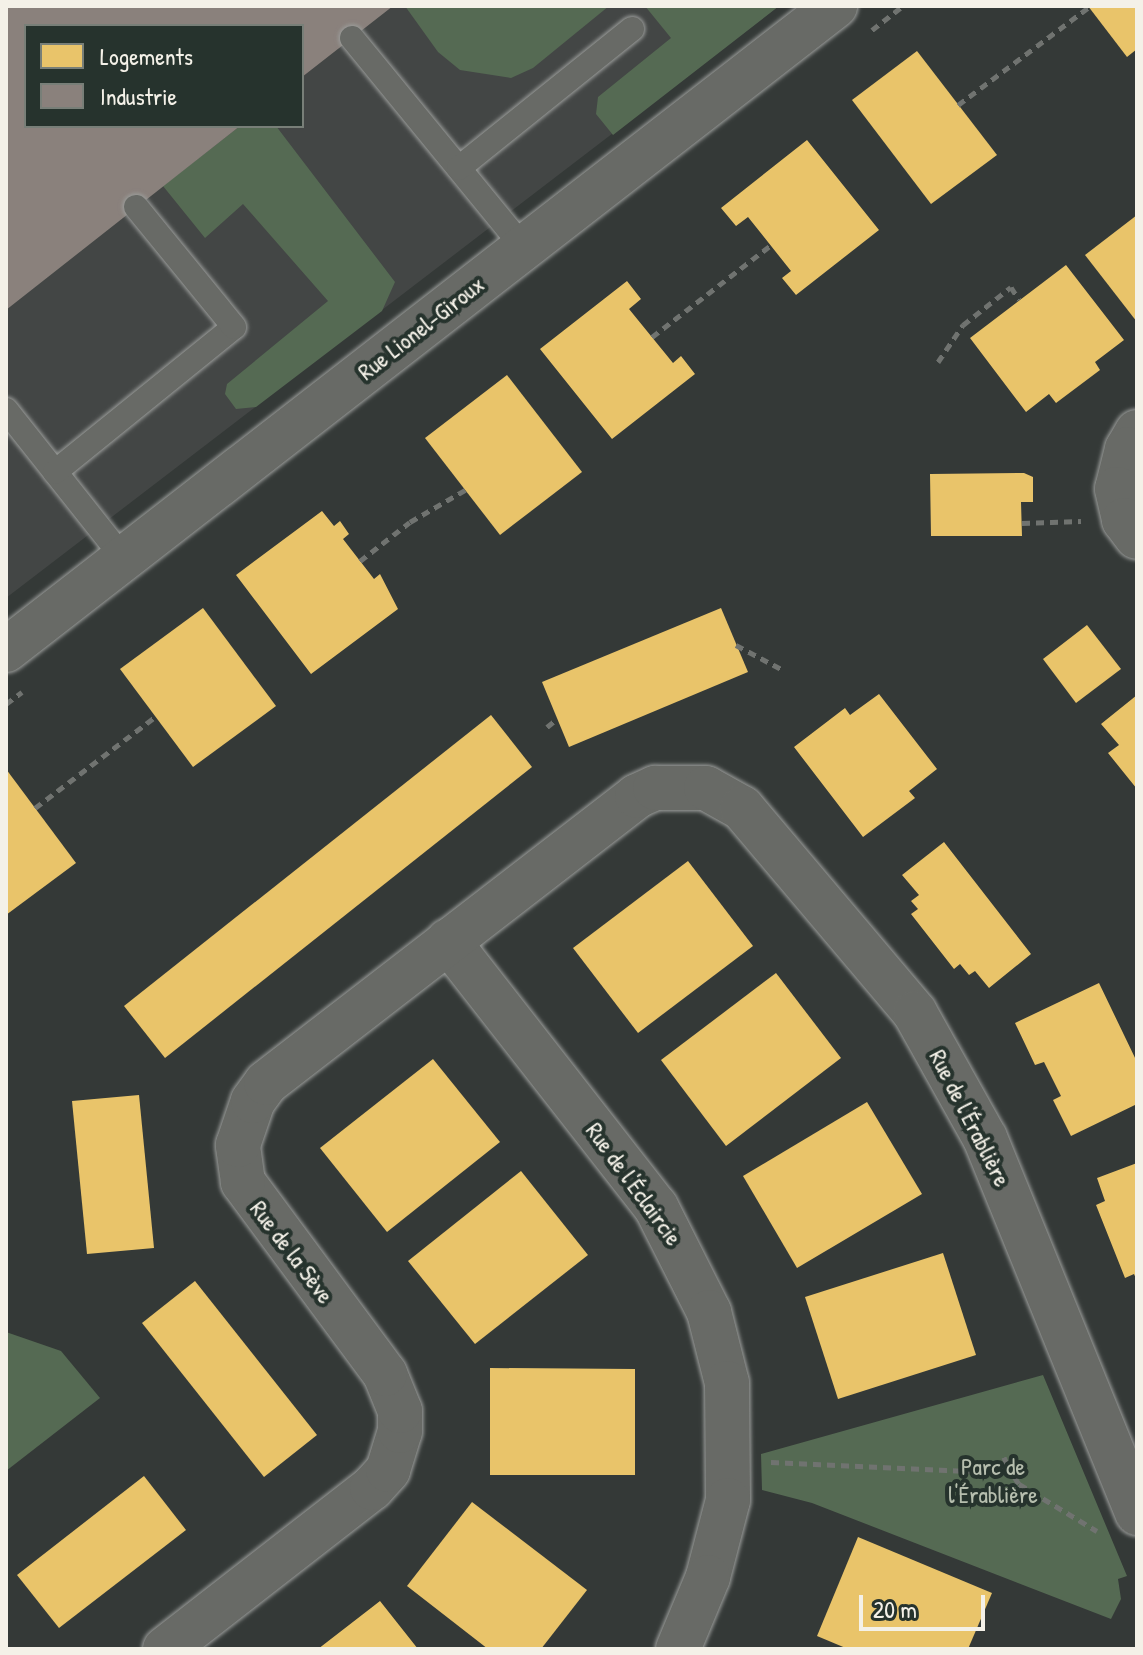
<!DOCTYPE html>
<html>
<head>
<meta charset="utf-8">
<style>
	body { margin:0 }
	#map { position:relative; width:1143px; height:1655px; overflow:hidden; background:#343937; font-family:"Patrick Hand",sans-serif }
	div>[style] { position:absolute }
	.built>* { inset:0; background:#434645 }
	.green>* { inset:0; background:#556a53 }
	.homes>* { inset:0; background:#e9c46a }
	.industry>* { inset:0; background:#8a817c }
	.path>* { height:5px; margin-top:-2.5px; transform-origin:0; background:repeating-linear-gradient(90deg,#707370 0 8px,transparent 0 14px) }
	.roads { filter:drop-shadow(0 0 2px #9b9d9b) drop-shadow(0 0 2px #9b9d9b) }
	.lane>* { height:24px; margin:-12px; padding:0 12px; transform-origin:12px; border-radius:12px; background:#686a66 }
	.street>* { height:44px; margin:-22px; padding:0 22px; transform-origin:22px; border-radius:22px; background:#686a66 }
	span { translate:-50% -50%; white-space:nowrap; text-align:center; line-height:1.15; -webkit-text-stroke:8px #26332d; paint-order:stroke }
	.street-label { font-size:24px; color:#f4f1e8 }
	.park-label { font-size:24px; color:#b6beae }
	.frame { position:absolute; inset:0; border:8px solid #f4f1e8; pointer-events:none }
	.legend { position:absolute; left:24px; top:24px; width:280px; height:104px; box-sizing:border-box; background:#26332d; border:2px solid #787f78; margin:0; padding:10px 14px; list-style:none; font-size:24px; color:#f4f1e8 }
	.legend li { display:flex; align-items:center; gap:16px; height:40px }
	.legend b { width:40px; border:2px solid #787f78 }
	.scale { position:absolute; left:859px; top:1595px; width:126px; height:36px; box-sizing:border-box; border:4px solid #f4f1e8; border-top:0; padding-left:10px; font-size:24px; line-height:28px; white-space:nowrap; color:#f4f1e8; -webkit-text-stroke:6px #26332d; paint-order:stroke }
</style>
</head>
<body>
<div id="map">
	<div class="built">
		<i style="clip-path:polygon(evenodd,6px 6px,779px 6px,6px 598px,6px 6px,26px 26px,302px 26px,302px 126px,26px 126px,26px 26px)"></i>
	</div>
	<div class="green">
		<i style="clip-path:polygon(405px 6px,609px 6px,533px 68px,511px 78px,460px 70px,438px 52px)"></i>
		<i style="clip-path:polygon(645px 6px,779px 6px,613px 135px,596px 114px,598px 97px,671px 38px)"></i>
		<i style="clip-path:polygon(240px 126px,276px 126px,395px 282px,382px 311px,256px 407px,236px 409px,225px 394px,227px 384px,328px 301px,243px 204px,205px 238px,163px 186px)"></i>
		<i style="clip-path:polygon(6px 1332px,61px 1351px,100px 1398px,6px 1471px)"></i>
		<i style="clip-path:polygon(1043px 1375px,1127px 1576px,1118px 1579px,1121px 1599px,1111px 1619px,812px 1503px,762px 1490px,761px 1454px)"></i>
	</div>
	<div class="homes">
		<i style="clip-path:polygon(1088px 6px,1137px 6px,1137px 49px,1127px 57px)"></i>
		<i style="clip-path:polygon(917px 51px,997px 155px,931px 204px,852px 100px)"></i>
		<i style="clip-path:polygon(807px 140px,879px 230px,796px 295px,782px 278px,791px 271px,748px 217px,736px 226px,721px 208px)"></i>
		<i style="clip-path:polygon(1137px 215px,1137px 322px,1085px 255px)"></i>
		<i style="clip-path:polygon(1066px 265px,1124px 340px,1095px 362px,1100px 370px,1056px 403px,1049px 394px,1026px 412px,970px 338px)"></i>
		<i style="clip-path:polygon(627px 281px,641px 299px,629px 309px,673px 363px,681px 356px,695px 374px,612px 439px,540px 349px)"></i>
		<i style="clip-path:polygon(507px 375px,582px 472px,500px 535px,425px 438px)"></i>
		<i style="clip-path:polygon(1024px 473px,1033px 477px,1033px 502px,1021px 502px,1022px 536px,931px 536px,930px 474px)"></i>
		<i style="clip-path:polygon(322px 511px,334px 526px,340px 521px,349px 534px,343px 539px,374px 579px,380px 574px,398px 609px,311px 674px,236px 575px)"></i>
		<i style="clip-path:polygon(203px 608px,276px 706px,193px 767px,120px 669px)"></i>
		<i style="clip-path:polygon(721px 608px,748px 672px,569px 747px,542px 682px)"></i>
		<i style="clip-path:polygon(1087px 625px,1121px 669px,1076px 703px,1043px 659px)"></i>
		<i style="clip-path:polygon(879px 694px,937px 769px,909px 791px,915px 798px,863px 837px,794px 747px,845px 708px,850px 715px)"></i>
		<i style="clip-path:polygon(1137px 695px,1137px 789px,1108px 753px,1119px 745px,1101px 724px)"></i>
		<i style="clip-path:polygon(491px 715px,532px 767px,165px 1058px,124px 1006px)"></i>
		<i style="clip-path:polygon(6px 769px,76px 863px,6px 915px)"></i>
		<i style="clip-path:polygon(944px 842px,1031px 954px,989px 988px,975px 971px,969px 975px,960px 964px,954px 969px,911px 914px,918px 909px,911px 901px,919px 895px,902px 875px)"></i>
		<i style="clip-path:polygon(688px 861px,753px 946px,638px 1033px,573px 948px)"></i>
		<i style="clip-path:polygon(776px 973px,841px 1058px,726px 1146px,661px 1060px)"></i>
		<i style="clip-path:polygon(1099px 983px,1137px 1062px,1137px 1104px,1071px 1136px,1053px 1100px,1061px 1096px,1044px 1062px,1035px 1065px,1015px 1023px)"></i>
		<i style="clip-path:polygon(433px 1059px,500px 1142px,387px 1232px,320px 1148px)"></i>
		<i style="clip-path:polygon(139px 1095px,154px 1248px,87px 1254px,72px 1101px)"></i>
		<i style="clip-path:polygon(867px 1102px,922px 1194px,797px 1268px,743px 1176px)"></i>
		<i style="clip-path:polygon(1137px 1163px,1137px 1281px,1134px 1274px,1125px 1278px,1096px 1205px,1105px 1201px,1097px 1178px)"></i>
		<i style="clip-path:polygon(521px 1171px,588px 1255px,475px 1344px,408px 1261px)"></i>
		<i style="clip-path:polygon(943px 1253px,976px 1355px,838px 1399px,805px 1297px)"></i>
		<i style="clip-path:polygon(195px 1281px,317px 1435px,264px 1477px,142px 1323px)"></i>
		<i style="clip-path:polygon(490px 1368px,635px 1369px,635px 1475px,490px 1475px)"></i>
		<i style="clip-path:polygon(144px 1476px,186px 1530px,59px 1628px,17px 1575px)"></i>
		<i style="clip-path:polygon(472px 1502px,587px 1590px,541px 1649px,488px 1649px,407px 1586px)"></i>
		<i style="clip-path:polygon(858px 1537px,992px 1593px,968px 1649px,848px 1649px,817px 1636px)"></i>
		<i style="clip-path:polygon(380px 1601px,418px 1649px,318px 1649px,371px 1608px)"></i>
	</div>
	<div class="industry">
		<i style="clip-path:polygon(6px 6px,393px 6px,302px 77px,302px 26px,26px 26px,26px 126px,240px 126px,6px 310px)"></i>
	</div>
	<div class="path">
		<i style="left:872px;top:30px;width:39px;rotate:-38deg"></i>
		<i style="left:958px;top:105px;width:164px;rotate:-36.8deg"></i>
		<i style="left:652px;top:337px;width:150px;rotate:-37.7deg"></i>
		<i style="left:938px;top:362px;width:45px;rotate:-56deg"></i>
		<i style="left:963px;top:325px;width:61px;rotate:-38.4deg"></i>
		<i style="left:1011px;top:287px;width:15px;rotate:58deg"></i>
		<i style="left:1022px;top:523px;width:59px;rotate:-1.9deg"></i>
		<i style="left:360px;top:561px;width:63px;rotate:-38deg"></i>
		<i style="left:410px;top:522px;width:64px;rotate:-30.2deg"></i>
		<i style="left:736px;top:645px;width:55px;rotate:28deg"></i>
		<i style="left:6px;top:704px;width:20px;rotate:-37deg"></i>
		<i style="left:547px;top:727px;width:13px;rotate:-39deg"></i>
		<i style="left:35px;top:808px;width:151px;rotate:-37.2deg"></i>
		<i style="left:1004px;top:1457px;width:9px;rotate:69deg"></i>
		<i style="left:771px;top:1462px;width:197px;rotate:2.6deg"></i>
		<i style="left:968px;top:1471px;width:39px;rotate:-9deg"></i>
		<i style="left:1007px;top:1465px;width:22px;rotate:58deg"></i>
		<i style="left:1019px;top:1484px;width:91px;rotate:31.1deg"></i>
	</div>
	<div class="roads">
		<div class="lane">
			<i style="left:352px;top:38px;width:271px;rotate:50.7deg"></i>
			<i style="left:459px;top:168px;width:222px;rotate:-38.8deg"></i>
			<i style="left:6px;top:410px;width:190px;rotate:51.6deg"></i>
			<i style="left:55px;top:472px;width:230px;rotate:-39deg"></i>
			<i style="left:234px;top:327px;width:155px;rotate:-129.2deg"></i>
		</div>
		<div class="street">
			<i style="left:1137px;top:432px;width:20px;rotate:120deg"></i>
			<i style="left:1127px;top:449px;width:41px;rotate:104deg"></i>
			<i style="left:1117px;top:489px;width:32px;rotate:77deg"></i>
			<i style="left:1124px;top:520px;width:21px;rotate:53deg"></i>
			<i style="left:6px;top:650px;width:1050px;rotate:-37.84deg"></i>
			<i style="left:448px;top:941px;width:338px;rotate:52deg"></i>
			<i style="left:656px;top:1207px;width:118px;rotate:63.2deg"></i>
			<i style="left:709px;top:1312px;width:73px;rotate:75.8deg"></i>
			<i style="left:727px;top:1383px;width:117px;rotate:89.5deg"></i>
			<i style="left:728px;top:1500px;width:80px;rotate:104.6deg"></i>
			<i style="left:708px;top:1577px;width:78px;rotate:112.6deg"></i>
			<i style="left:165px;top:1649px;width:262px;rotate:-37.9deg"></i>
			<i style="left:372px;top:1488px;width:24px;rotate:-48deg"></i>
			<i style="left:388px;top:1470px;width:41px;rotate:-72.9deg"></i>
			<i style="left:400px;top:1431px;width:20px;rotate:-90deg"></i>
			<i style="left:400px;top:1411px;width:40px;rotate:-112deg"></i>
			<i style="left:385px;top:1374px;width:239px;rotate:-126.5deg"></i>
			<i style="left:243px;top:1182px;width:37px;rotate:-98deg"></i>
			<i style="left:238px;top:1145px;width:46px;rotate:-71.2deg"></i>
			<i style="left:253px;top:1101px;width:22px;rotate:-54deg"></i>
			<i style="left:266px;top:1083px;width:469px;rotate:-37.7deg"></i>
			<i style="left:637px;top:796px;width:20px;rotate:-24deg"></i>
			<i style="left:655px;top:788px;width:51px"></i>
			<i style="left:706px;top:788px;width:41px;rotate:29.1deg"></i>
			<i style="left:742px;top:808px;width:268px;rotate:49.8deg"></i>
			<i style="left:915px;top:1013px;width:143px;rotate:60.8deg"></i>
			<i style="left:985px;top:1138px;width:405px;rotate:67.9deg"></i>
		</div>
	</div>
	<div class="street-label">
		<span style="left:421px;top:328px;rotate:-38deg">Rue Lionel-Giroux</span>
		<span style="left:970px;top:1118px;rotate:63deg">Rue de l'Érablière</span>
		<span style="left:634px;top:1184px;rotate:54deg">Rue de l'Éclaircie</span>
		<span style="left:292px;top:1252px;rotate:53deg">Rue de la Sève</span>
	</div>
	<div class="park-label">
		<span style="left:993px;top:1481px">Parc de<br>l'Érablière</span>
	</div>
	<div class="frame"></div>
	<ul class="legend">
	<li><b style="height:22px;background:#e9c46a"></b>Logements</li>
	<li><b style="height:22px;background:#8a817c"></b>Industrie</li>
	</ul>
	<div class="scale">20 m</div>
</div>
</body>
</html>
